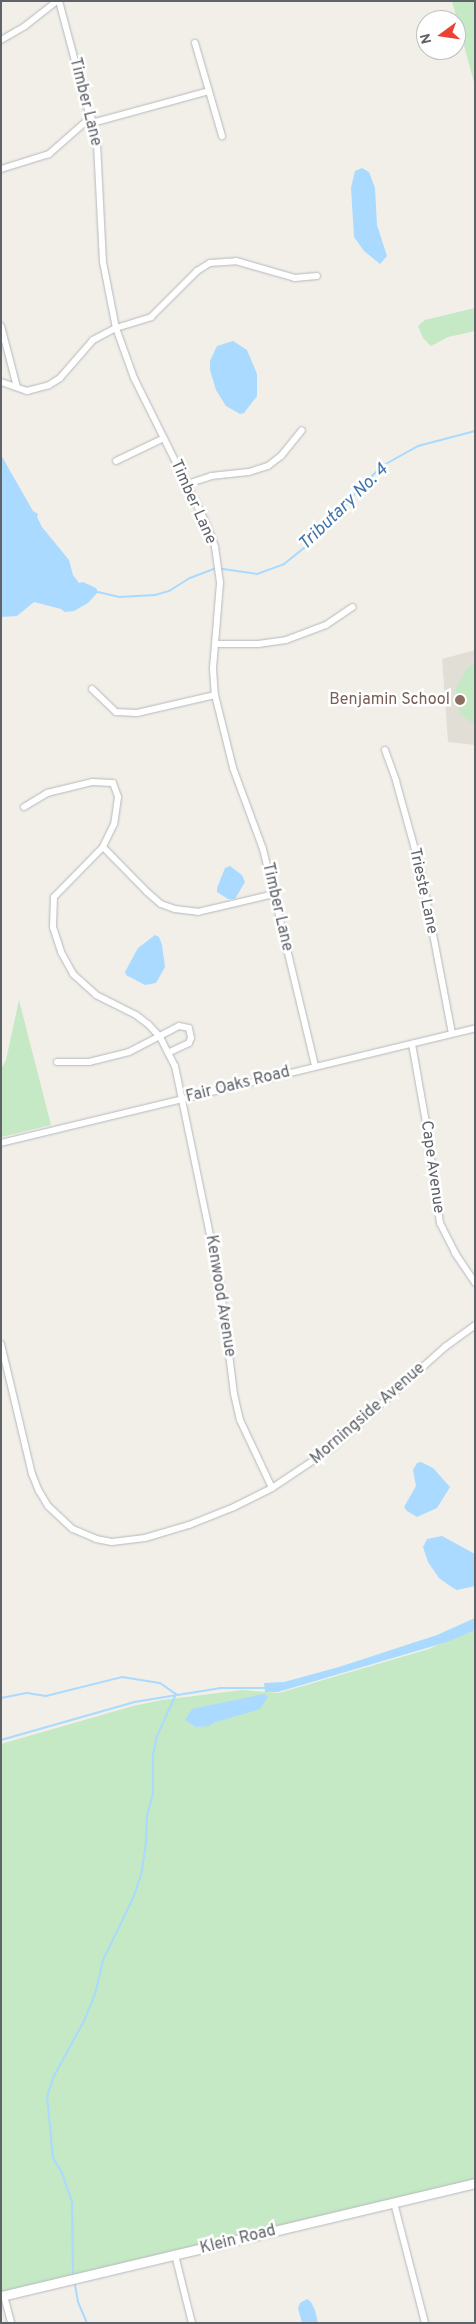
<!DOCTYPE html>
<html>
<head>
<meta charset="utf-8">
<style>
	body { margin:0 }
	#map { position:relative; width:476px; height:2324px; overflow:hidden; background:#f1efe8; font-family:Overpass,sans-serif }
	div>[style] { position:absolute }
	.education>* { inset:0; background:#e1ded6 }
	.green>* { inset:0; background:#c5e8c5 }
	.water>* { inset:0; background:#aadaff }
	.stream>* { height:2px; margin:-1px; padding:0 1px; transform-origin:1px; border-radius:1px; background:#aadaff }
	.roads { filter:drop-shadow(0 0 1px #b5b8bc) drop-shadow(0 0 1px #b5b8bc) }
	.street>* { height:6px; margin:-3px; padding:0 3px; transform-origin:3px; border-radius:3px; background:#fff }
	.secondary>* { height:9px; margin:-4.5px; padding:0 4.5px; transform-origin:4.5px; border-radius:4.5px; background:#fff }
	.dots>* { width:14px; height:14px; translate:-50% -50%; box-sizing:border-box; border:2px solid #fff; border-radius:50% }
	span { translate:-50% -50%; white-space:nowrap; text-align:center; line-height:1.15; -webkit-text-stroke:5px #fff; paint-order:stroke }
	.street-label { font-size:16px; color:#5f6368 }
	.education-label { font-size:16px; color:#785e54 }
	.right { translate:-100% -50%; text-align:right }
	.water-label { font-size:18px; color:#4174aa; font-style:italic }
	.frame { position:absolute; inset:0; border:2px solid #5f6368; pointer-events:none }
	.north { position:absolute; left:416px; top:10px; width:50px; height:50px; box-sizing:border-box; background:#fff; border:1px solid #bfc1c3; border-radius:50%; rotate:256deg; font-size:14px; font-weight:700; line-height:20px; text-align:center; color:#5f6368 }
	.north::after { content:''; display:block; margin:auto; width:18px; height:22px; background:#ea4335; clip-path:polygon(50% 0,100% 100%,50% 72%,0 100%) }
</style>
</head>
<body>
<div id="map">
	<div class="education">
		<i style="clip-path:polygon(475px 650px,475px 745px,448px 742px,442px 659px)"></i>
	</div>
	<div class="green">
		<i style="clip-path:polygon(452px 1px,475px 1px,475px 86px)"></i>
		<i style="clip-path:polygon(475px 308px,475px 331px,448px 337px,431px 346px,423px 338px,418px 326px,425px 320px)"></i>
		<i style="clip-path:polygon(475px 664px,475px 725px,461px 714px,456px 701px,456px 688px,468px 667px)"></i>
		<i style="clip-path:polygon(19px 1000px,51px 1125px,1px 1137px,1px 1069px,6px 1060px)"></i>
		<i style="clip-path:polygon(475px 1629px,475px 2179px,1px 2292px,1px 1744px,133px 1706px,162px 1700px,242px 1690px,279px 1693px,429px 1649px)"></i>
	</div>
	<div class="water">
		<i style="clip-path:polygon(362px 168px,369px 172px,375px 188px,377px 225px,387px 256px,380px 264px,364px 251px,354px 237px,351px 188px,355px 171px)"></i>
		<i style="clip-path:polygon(233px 341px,247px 350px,257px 374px,257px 396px,244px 413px,240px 414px,226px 406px,216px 390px,210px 370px,210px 361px,217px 346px)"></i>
		<i style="clip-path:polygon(1px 455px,33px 511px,38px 514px,37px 517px,42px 527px,69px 560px,73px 575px,79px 583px,83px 582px,96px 588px,98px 592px,88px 603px,74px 611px,65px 612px,61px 609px,34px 602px,17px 616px,1px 617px)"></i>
		<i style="clip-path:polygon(230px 866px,242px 875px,245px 882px,235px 899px,228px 899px,217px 892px,217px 888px,225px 868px)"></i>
		<i style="clip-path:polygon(155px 935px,159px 937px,162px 945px,165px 967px,156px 983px,145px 985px,126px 975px,125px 972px,138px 948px)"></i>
		<i style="clip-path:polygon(421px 1462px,433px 1468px,450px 1487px,437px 1508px,417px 1517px,407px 1511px,404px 1507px,416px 1486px,413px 1470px,417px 1463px)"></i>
		<i style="clip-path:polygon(442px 1536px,475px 1554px,475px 1586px,457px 1590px,453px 1588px,439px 1578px,428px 1562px,423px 1547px,427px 1539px)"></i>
		<i style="clip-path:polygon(475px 1618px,475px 1630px,447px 1642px,278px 1692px,265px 1692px,264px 1683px,284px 1682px,339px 1667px,437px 1635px)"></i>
		<i style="clip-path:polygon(264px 1694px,268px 1697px,260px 1709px,216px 1722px,209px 1726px,196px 1727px,185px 1720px,192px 1709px)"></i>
		<i style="clip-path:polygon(307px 2299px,311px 2302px,315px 2310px,318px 2323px,302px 2323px,298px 2308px,300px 2303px)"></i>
	</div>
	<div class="stream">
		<i style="left:98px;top:592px;width:22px;rotate:13deg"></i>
		<i style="left:119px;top:597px;width:36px;rotate:-3deg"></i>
		<i style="left:155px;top:595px;width:15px;rotate:-16deg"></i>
		<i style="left:169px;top:591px;width:25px;rotate:-32deg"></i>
		<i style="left:190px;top:578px;width:28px;rotate:-21deg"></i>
		<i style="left:216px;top:568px;width:41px;rotate:8.3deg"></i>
		<i style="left:257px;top:574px;width:29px;rotate:-20deg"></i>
		<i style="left:284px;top:564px;width:51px;rotate:-38.7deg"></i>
		<i style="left:324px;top:532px;width:54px;rotate:-51deg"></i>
		<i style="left:358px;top:490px;width:34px;rotate:-45deg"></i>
		<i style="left:382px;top:466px;width:41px;rotate:-29.1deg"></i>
		<i style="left:418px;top:446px;width:59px;rotate:-14.7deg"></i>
		<i style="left:1px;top:1698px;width:26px;rotate:-11deg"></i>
		<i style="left:27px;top:1693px;width:19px;rotate:9deg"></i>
		<i style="left:46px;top:1696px;width:78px;rotate:-14deg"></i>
		<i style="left:122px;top:1677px;width:38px;rotate:9deg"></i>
		<i style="left:160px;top:1683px;width:19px;rotate:35deg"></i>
		<i style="left:176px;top:1694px;width:46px;rotate:114.3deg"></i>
		<i style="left:157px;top:1736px;width:19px;rotate:102deg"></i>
		<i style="left:153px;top:1755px;width:38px;rotate:90deg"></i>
		<i style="left:153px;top:1793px;width:23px;rotate:105deg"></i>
		<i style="left:147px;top:1815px;width:27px;rotate:92deg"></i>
		<i style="left:146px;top:1842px;width:29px;rotate:98deg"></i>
		<i style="left:142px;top:1871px;width:28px;rotate:108deg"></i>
		<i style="left:133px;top:1898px;width:69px;rotate:115.8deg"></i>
		<i style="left:103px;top:1960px;width:35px;rotate:103deg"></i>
		<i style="left:95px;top:1994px;width:27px;rotate:112deg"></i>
		<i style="left:85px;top:2019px;width:65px;rotate:118.5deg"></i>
		<i style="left:54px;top:2076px;width:21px;rotate:109deg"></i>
		<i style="left:47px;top:2096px;width:62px;rotate:84.5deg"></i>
		<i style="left:53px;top:2158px;width:17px;rotate:59deg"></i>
		<i style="left:62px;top:2173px;width:31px;rotate:71deg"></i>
		<i style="left:72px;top:2202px;width:72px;rotate:89.2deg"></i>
		<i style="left:1px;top:1740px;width:138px;rotate:-15.9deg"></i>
		<i style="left:134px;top:1702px;width:88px;rotate:-9.1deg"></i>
		<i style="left:221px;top:1688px;width:46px"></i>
		<i style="left:75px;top:2285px;width:17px;rotate:80deg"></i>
		<i style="left:78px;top:2302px;width:23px;rotate:67deg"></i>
	</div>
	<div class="roads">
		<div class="street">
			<i style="left:59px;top:1px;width:148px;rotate:75.1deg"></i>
			<i style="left:97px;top:144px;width:118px;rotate:87.1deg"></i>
			<i style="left:103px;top:262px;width:67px;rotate:78.9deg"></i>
			<i style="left:116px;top:328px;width:53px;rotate:70.2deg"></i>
			<i style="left:134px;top:378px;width:162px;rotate:63.6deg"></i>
			<i style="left:206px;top:523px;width:26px;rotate:69deg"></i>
			<i style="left:215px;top:547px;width:36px;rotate:82deg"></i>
			<i style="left:220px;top:583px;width:86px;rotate:94.7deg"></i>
			<i style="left:213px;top:669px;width:26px;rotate:86deg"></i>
			<i style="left:215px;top:695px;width:75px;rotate:76.1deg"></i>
			<i style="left:233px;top:768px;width:86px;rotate:69.7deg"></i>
			<i style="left:263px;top:849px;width:223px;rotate:76.5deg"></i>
			<i style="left:1px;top:40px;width:28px;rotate:-30deg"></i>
			<i style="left:25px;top:26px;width:41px;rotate:-38deg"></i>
			<i style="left:195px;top:43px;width:97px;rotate:73.8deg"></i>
			<i style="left:92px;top:123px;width:121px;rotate:-15.3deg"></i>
			<i style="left:1px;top:169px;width:50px;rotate:-17.4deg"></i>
			<i style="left:49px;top:154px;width:56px;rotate:-41.4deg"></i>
			<i style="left:1px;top:326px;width:63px;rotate:75.3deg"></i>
			<i style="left:1px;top:382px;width:28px;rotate:19deg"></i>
			<i style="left:27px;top:391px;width:23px;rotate:-15deg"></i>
			<i style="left:49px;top:385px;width:13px;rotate:-32deg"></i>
			<i style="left:60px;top:378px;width:50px;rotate:-49deg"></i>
			<i style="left:93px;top:340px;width:26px;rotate:-28deg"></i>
			<i style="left:116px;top:328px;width:37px;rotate:-17deg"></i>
			<i style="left:151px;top:317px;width:65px;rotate:-45deg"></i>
			<i style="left:197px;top:271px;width:15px;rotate:-32deg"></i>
			<i style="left:210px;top:263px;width:26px;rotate:-4deg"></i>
			<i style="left:236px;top:261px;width:61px;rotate:16.1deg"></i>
			<i style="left:295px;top:278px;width:22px;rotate:-5deg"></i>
			<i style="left:116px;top:461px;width:53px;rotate:-25.6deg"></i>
			<i style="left:187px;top:484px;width:25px;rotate:-18deg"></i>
			<i style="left:211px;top:476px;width:38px;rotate:-6deg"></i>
			<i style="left:249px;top:472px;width:20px;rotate:-18deg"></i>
			<i style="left:268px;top:466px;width:16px;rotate:-38deg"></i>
			<i style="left:281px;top:456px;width:33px;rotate:-51deg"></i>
			<i style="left:216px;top:644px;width:42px"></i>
			<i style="left:258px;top:644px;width:28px;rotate:-8deg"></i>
			<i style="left:286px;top:640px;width:43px;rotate:-20.6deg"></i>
			<i style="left:326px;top:625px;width:32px;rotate:-34deg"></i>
			<i style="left:92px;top:689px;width:33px;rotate:44deg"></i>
			<i style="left:116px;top:712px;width:21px;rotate:3deg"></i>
			<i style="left:137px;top:713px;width:80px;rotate:-13deg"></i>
			<i style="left:385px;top:750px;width:33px;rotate:70deg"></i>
			<i style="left:396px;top:781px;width:93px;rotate:74.5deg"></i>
			<i style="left:421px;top:871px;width:165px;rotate:79.2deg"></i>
			<i style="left:24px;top:807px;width:27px;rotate:-31deg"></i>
			<i style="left:47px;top:793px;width:46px;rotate:-13.7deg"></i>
			<i style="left:92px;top:782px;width:21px;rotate:3deg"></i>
			<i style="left:113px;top:783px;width:15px;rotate:70deg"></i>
			<i style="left:118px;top:797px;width:27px;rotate:98deg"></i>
			<i style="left:114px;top:824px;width:25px;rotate:116deg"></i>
			<i style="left:103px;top:847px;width:70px;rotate:134.4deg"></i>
			<i style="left:54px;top:897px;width:30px;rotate:92deg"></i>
			<i style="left:53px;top:927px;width:26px;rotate:72deg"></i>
			<i style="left:61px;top:952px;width:25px;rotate:61deg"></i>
			<i style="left:73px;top:974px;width:31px;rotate:42deg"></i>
			<i style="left:96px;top:995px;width:45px;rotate:26.6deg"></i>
			<i style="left:136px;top:1015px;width:15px;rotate:37deg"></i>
			<i style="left:148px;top:1024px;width:18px;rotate:47deg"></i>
			<i style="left:160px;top:1037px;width:33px;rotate:63deg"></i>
			<i style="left:175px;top:1066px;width:222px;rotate:78.3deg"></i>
			<i style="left:220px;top:1283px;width:112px;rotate:82.8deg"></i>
			<i style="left:234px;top:1394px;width:27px;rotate:77deg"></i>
			<i style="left:240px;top:1420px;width:75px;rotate:64.8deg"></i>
			<i style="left:103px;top:847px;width:63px;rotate:45.6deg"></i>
			<i style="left:147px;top:892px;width:18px;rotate:41deg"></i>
			<i style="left:161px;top:904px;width:15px;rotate:20deg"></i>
			<i style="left:175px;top:909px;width:23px;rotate:7deg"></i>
			<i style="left:198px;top:912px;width:78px;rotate:-13.3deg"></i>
			<i style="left:412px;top:1044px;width:85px;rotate:79.9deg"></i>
			<i style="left:427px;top:1128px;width:96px;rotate:82.2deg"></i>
			<i style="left:440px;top:1223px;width:34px;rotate:63deg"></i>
			<i style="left:455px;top:1253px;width:36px;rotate:56deg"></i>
			<i style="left:57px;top:1062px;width:32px"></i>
			<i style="left:89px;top:1062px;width:41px;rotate:-14deg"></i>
			<i style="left:129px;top:1052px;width:56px;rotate:-27.5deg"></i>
			<i style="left:179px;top:1026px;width:10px;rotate:11deg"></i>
			<i style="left:189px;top:1028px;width:10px;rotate:79deg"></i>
			<i style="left:191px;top:1038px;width:5px;rotate:112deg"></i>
			<i style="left:189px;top:1043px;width:23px;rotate:155deg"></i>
			<i style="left:1px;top:1143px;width:488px;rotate:-13.6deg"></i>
			<i style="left:1px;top:1344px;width:134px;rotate:76.6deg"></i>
			<i style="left:32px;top:1474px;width:18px;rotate:68deg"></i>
			<i style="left:39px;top:1491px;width:17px;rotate:59deg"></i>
			<i style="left:48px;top:1506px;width:34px;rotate:43deg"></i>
			<i style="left:73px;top:1529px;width:25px;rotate:23deg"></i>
			<i style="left:96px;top:1539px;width:16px;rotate:11deg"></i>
			<i style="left:112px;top:1542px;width:33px;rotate:-7deg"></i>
			<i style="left:145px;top:1538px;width:46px;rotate:-16.5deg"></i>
			<i style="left:189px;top:1525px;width:48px;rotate:-21.8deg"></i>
			<i style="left:234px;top:1507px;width:42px;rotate:-26.6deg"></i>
			<i style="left:272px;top:1488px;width:72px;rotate:-33.7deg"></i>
			<i style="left:332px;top:1448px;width:152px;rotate:-41.8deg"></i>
			<i style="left:445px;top:1347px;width:37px;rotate:-36deg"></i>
			<i style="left:394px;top:2203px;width:124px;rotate:75.5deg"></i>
			<i style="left:175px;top:2255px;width:70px;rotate:76deg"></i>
			<i style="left:4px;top:2296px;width:28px;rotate:75deg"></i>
		</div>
		<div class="secondary">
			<i style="left:1px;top:2296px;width:487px;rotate:-13.4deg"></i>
		</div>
	</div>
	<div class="dots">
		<i style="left:460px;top:700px;background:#8d6e63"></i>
	</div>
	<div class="street-label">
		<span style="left:85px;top:102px;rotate:76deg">Timber Lane</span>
		<span style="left:193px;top:502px;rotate:66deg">Timber Lane</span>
		<span style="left:423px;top:891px;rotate:78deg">Trieste Lane</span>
		<span style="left:277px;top:907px;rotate:77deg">Timber Lane</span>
		<span style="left:238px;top:1085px;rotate:-14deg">Fair Oaks Road</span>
		<span style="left:432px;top:1167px;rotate:82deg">Cape Avenue</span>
		<span style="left:220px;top:1296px;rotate:81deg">Kenwood Avenue</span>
		<span style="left:368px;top:1414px;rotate:-41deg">Morningside Avenue</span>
		<span style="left:238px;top:2240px;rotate:-14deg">Klein Road</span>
	</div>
	<div class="education-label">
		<span class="right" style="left:450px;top:700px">Benjamin School</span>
	</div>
	<div class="water-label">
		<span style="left:344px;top:508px;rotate:-44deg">Tributary No. 4</span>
	</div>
	<div class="frame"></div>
	<div class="north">N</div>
</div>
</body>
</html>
